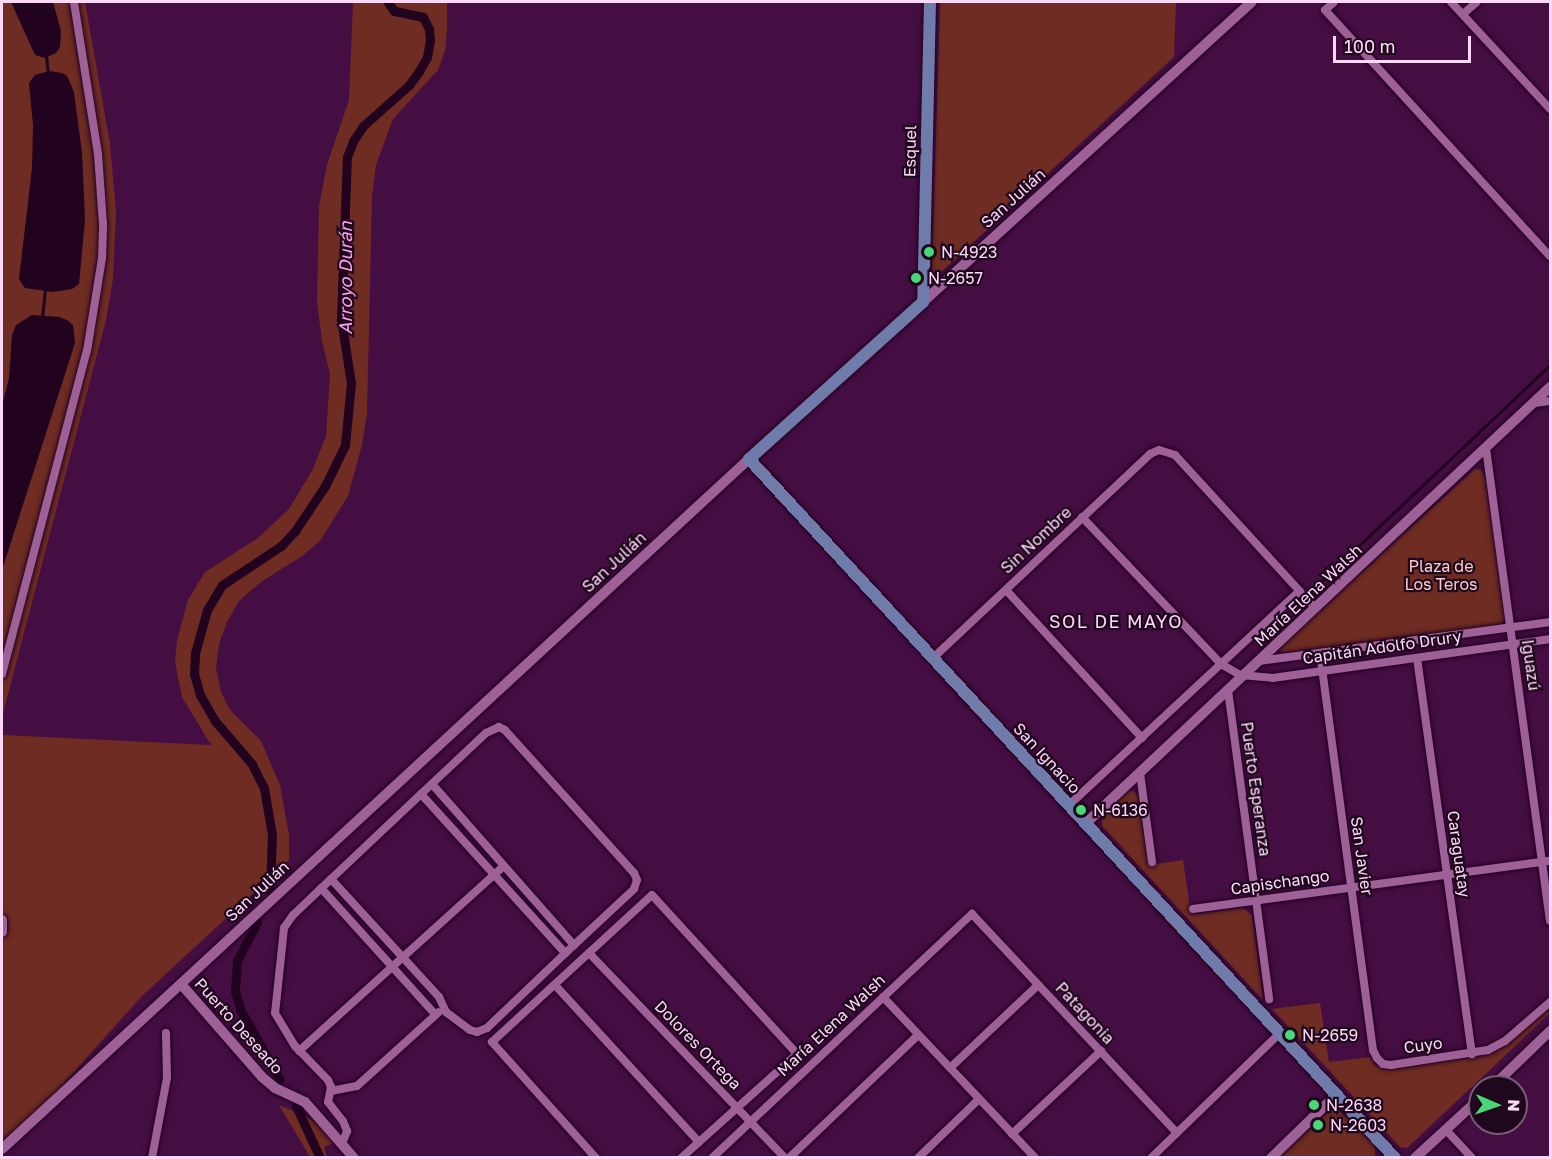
<!DOCTYPE html>
<html>
<head>
<meta charset="utf-8">
<style>
	body { margin:0 }
	#map { position:relative; width:1552px; height:1159px; overflow:hidden; background:#450e42; font-family:"Golos Text",sans-serif }
	div>[style] { position:absolute }
	.green>* { inset:0; background:#6e2c22 }
	.water>* { inset:0; background:#21021f }
	.stream>* { height:3px; margin:-1.5px; padding:0 1.5px; transform-origin:1.5px; border-radius:1.5px; background:#21021f }
	.canal>* { height:9px; margin:-4.5px; padding:0 4.5px; transform-origin:4.5px; border-radius:4.5px; background:#21021f }
	.roads { filter:drop-shadow(0 0 2px #250023) drop-shadow(0 0 2px #250023) }
	.minor>* { height:8px; margin:-4px; padding:0 4px; transform-origin:4px; border-radius:4px; background:#9e6197 }
	.tertiary>* { height:10px; margin:-5px; padding:0 5px; transform-origin:5px; border-radius:5px; background:#9e6197 }
	.secondary>* { height:12px; margin:-6px; padding:0 6px; transform-origin:6px; border-radius:6px; background:#6f7ca9 }
	.dots>* { width:16px; height:16px; translate:-50% -50%; box-sizing:border-box; border:3px solid #1f081d; border-radius:50% }
	span { translate:-50% -50%; white-space:nowrap; text-align:center; line-height:1.15; -webkit-text-stroke:4.5px #1f081d; paint-order:stroke }
	.street-label { font-size:16px; color:#fbd9f6 }
	.poi-label { font-size:16px; color:#fbd9f6 }
	.left { translate:0 -50%; text-align:left }
	.park-label { font-size:16px; color:#feccc2 }
	.water-label { font-size:18px; color:#fba0f1; font-style:italic }
	.neighbourhood-label { font-size:18px; color:#fbd9f6; letter-spacing:1.5px }
	.frame { position:absolute; inset:0; border:3px solid #fbd9f6; pointer-events:none }
	.north { position:absolute; left:1468px; top:1075px; width:60px; height:60px; box-sizing:border-box; background:#1f081d; border:2px solid #775c74; border-radius:50%; rotate:92deg; font-size:16px; font-weight:700; line-height:24px; text-align:center; color:#fbd9f6 }
	.north::after { content:''; display:block; margin:auto; width:21px; height:27px; background:#49d778; clip-path:polygon(50% 0,100% 100%,50% 72%,0 100%) }
	.scale { position:absolute; left:1333px; top:36px; width:138px; height:27px; box-sizing:border-box; border:3px solid #fbd9f6; border-top:0; padding-left:8px; font-size:18px; line-height:21px; white-space:nowrap; color:#fbd9f6; -webkit-text-stroke:4px #1f081d; paint-order:stroke }
</style>
</head>
<body>
<div id="map">
	<div class="green">
		<i style="clip-path:polygon(2px 2px,85px 2px,110px 144px,116px 211px,113px 279px,106px 320px,2px 717px)"></i>
		<i style="clip-path:polygon(353px 2px,447px 2px,447px 30px,445px 51px,438px 70px,393px 119px,376px 165px,372px 197px,367px 414px,362px 445px,348px 496px,320px 541px,302px 556px,261px 582px,239px 601px,227px 622px,219px 644px,216px 668px,221px 692px,230px 710px,261px 741px,280px 785px,289px 835px,289px 860px,141px 997px,49px 1100px,2px 1141px,2px 735px,211px 745px,182px 697px,178px 678px,175px 660px,177px 641px,188px 600px,205px 572px,258px 538px,289px 509px,313px 469px,326px 436px,330px 374px,322px 341px,317px 302px,319px 206px,327px 165px,349px 100px)"></i>
		<i style="clip-path:polygon(940px 2px,1176px 2px,1174px 57px,938px 275px,932px 272px)"></i>
		<i style="clip-path:polygon(1475px 469px,1481px 470px,1485px 478px,1506px 614px,1504px 622px,1497px 625px,1280px 653px,1282px 646px)"></i>
		<i style="clip-path:polygon(1127px 791px,1134px 791px,1139px 798px,1148px 865px,1183px 860px,1191px 915px,1243px 908px,1252px 915px,1263px 1000px,1102px 826px,1102px 814px)"></i>
		<i style="clip-path:polygon(1320px 1003px,1329px 1062px,1370px 1057px,1375px 1065px,1385px 1069px,1484px 1056px,1501px 1049px,1550px 1006px,1550px 1013px,1407px 1148px,1400px 1147px,1272px 1009px)"></i>
		<i style="clip-path:polygon(279px 1105px,307px 1117px,319px 1126px,333px 1143px,324px 1147px,327px 1157px,310px 1157px)"></i>
		<i style="clip-path:polygon(1336px 1108px,1375px 1145px,1375px 1157px,1279px 1157px,1330px 1110px)"></i>
	</div>
	<div class="water">
		<i style="clip-path:polygon(11px 2px,53px 2px,61px 31px,60px 47px,56px 53px,45px 58px,35px 55px)"></i>
		<i style="clip-path:polygon(49px 71px,62px 73px,67px 76px,74px 92px,82px 153px,85px 220px,79px 284px,72px 289px,53px 292px,25px 288px,19px 279px,32px 168px,33px 125px,29px 83px,35px 75px)"></i>
		<i style="clip-path:polygon(32px 315px,59px 317px,67px 320px,73px 325px,75px 343px,2px 570px,2px 406px,9px 378px,12px 335px,16px 325px)"></i>
	</div>
	<div class="stream">
		<i style="left:46px;top:55px;width:20px;rotate:84deg"></i>
		<i style="left:42px;top:318px;width:29px;rotate:-84deg"></i>
		<i style="left:1315px;top:587px;width:323px;rotate:-43.4deg"></i>
	</div>
	<div class="canal">
		<i style="left:270px;top:891px;width:56px;rotate:-88deg"></i>
		<i style="left:272px;top:835px;width:48px;rotate:-99.7deg"></i>
		<i style="left:264px;top:788px;width:27px;rotate:-117deg"></i>
		<i style="left:252px;top:764px;width:57px;rotate:-130.7deg"></i>
		<i style="left:215px;top:721px;width:30px;rotate:-120deg"></i>
		<i style="left:200px;top:695px;width:22px;rotate:-106deg"></i>
		<i style="left:194px;top:674px;width:21px;rotate:-87deg"></i>
		<i style="left:195px;top:653px;width:45px;rotate:-74.4deg"></i>
		<i style="left:207px;top:610px;width:29px;rotate:-59deg"></i>
		<i style="left:222px;top:585px;width:71px;rotate:-33.5deg"></i>
		<i style="left:281px;top:546px;width:21px;rotate:-47deg"></i>
		<i style="left:295px;top:531px;width:54px;rotate:-56.3deg"></i>
		<i style="left:325px;top:486px;width:46px;rotate:-64deg"></i>
		<i style="left:345px;top:445px;width:62px;rotate:-84.5deg"></i>
		<i style="left:351px;top:383px;width:65px;rotate:-98.9deg"></i>
		<i style="left:341px;top:319px;width:162px;rotate:-87.9deg"></i>
		<i style="left:347px;top:157px;width:17px;rotate:-69deg"></i>
		<i style="left:353px;top:141px;width:18px;rotate:-56deg"></i>
		<i style="left:363px;top:126px;width:62px;rotate:-41.7deg"></i>
		<i style="left:409px;top:85px;width:17px;rotate:-54deg"></i>
		<i style="left:419px;top:71px;width:16px;rotate:-60deg"></i>
		<i style="left:427px;top:57px;width:17px;rotate:-80deg"></i>
		<i style="left:430px;top:40px;width:11px;rotate:-95deg"></i>
		<i style="left:429px;top:29px;width:13px;rotate:-117deg"></i>
		<i style="left:423px;top:17px;width:30px;rotate:-168deg"></i>
		<i style="left:394px;top:11px;width:11px;rotate:-124deg"></i>
		<i style="left:257px;top:922px;width:44px;rotate:117.1deg"></i>
		<i style="left:237px;top:961px;width:30px;rotate:94deg"></i>
		<i style="left:235px;top:991px;width:19px;rotate:74deg"></i>
		<i style="left:240px;top:1009px;width:81px;rotate:60.6deg"></i>
		<i style="left:296px;top:1106px;width:57px;rotate:65.2deg"></i>
	</div>
	<div class="roads">
		<div class="minor">
			<i style="left:1334px;top:2px;width:12px;rotate:138deg"></i>
			<i style="left:1325px;top:10px;width:333px;rotate:47.6deg"></i>
			<i style="left:1451px;top:2px;width:146px;rotate:47.2deg"></i>
			<i style="left:1463px;top:14px;width:18px;rotate:-41deg"></i>
			<i style="left:1534px;top:403px;width:16px;rotate:-7deg"></i>
			<i style="left:1486px;top:448px;width:477px;rotate:82.3deg"></i>
			<i style="left:1082px;top:517px;width:202px;rotate:46.6deg"></i>
			<i style="left:1221px;top:664px;width:22px;rotate:30deg"></i>
			<i style="left:1240px;top:675px;width:33px;rotate:5deg"></i>
			<i style="left:1273px;top:678px;width:280px;rotate:-8deg"></i>
			<i style="left:1006px;top:590px;width:201px;rotate:47.4deg"></i>
			<i style="left:1320px;top:653px;width:401px;rotate:82.4deg"></i>
			<i style="left:1373px;top:1050px;width:9px;rotate:63deg"></i>
			<i style="left:1377px;top:1058px;width:8px;rotate:45deg"></i>
			<i style="left:1383px;top:1064px;width:8px;rotate:7deg"></i>
			<i style="left:1391px;top:1065px;width:98px;rotate:-8.8deg"></i>
			<i style="left:1488px;top:1050px;width:19px;rotate:-28deg"></i>
			<i style="left:1505px;top:1041px;width:60px;rotate:-40.9deg"></i>
			<i style="left:933px;top:658px;width:298px;rotate:-43.2deg"></i>
			<i style="left:1150px;top:454px;width:10px;rotate:-24deg"></i>
			<i style="left:1159px;top:450px;width:17px;rotate:17deg"></i>
			<i style="left:1175px;top:455px;width:207px;rotate:47.5deg"></i>
			<i style="left:1417px;top:658px;width:400px;rotate:82.1deg"></i>
			<i style="left:1259px;top:661px;width:294px;rotate:-7.6deg"></i>
			<i style="left:2px;top:674px;width:334px;rotate:-75.3deg"></i>
			<i style="left:87px;top:351px;width:94px;rotate:-80.8deg"></i>
			<i style="left:102px;top:258px;width:34px;rotate:-88deg"></i>
			<i style="left:103px;top:224px;width:70px;rotate:-94.1deg"></i>
			<i style="left:98px;top:154px;width:154px;rotate:-99deg"></i>
			<i style="left:1228px;top:690px;width:312px;rotate:82.4deg"></i>
			<i style="left:1140px;top:773px;width:90px;rotate:82.3deg"></i>
			<i style="left:432px;top:784px;width:215px;rotate:48.6deg"></i>
			<i style="left:421px;top:794px;width:215px;rotate:47.8deg"></i>
			<i style="left:1068px;top:806px;width:316px;rotate:-42.9deg"></i>
			<i style="left:331px;top:879px;width:160px;rotate:47.5deg"></i>
			<i style="left:439px;top:997px;width:17px;rotate:65deg"></i>
			<i style="left:446px;top:1012px;width:30px;rotate:37deg"></i>
			<i style="left:470px;top:1030px;width:7px;rotate:16deg"></i>
			<i style="left:477px;top:1032px;width:11px;rotate:-22deg"></i>
			<i style="left:487px;top:1028px;width:120px;rotate:-43.7deg"></i>
			<i style="left:574px;top:945px;width:82px;rotate:-43deg"></i>
			<i style="left:634px;top:889px;width:9px;rotate:-72deg"></i>
			<i style="left:637px;top:880px;width:8px;rotate:-113deg"></i>
			<i style="left:634px;top:873px;width:193px;rotate:-132.1deg"></i>
			<i style="left:505px;top:730px;width:7px;rotate:-153deg"></i>
			<i style="left:499px;top:727px;width:14px;rotate:155deg"></i>
			<i style="left:486px;top:733px;width:89px;rotate:136.8deg"></i>
			<i style="left:421px;top:794px;width:124px;rotate:136.6deg"></i>
			<i style="left:331px;top:879px;width:52px;rotate:136.5deg"></i>
			<i style="left:293px;top:915px;width:16px;rotate:125deg"></i>
			<i style="left:284px;top:928px;width:85px;rotate:96deg"></i>
			<i style="left:275px;top:1013px;width:39px;rotate:59deg"></i>
			<i style="left:295px;top:1046px;width:47px;rotate:45.9deg"></i>
			<i style="left:328px;top:1080px;width:8px;rotate:67deg"></i>
			<i style="left:331px;top:1087px;width:15px;rotate:101deg"></i>
			<i style="left:328px;top:1102px;width:24px;rotate:52deg"></i>
			<i style="left:343px;top:1121px;width:11px;rotate:68deg"></i>
			<i style="left:347px;top:1131px;width:14px;rotate:111deg"></i>
			<i style="left:321px;top:888px;width:170px;rotate:47.9deg"></i>
			<i style="left:1193px;top:909px;width:360px;rotate:-7.7deg"></i>
			<i style="left:589px;top:953px;width:284px;rotate:46.3deg"></i>
			<i style="left:555px;top:985px;width:213px;rotate:47.5deg"></i>
			<i style="left:883px;top:997px;width:221px;rotate:46.6deg"></i>
			<i style="left:299px;top:1051px;width:276px;rotate:-42.1deg"></i>
			<i style="left:950px;top:1068px;width:121px;rotate:-43.3deg"></i>
			<i style="left:331px;top:1091px;width:26px;rotate:-11deg"></i>
			<i style="left:357px;top:1086px;width:110px;rotate:-42.1deg"></i>
			<i style="left:1446px;top:1130px;width:38px;rotate:47deg"></i>
			<i style="left:1012px;top:1134px;width:122px;rotate:-43deg"></i>
			<i style="left:152px;top:1158px;width:81px;rotate:-79.4deg"></i>
			<i style="left:167px;top:1078px;width:45px;rotate:-91.3deg"></i>
			<i style="left:596px;top:1158px;width:156px;rotate:-131.9deg"></i>
			<i style="left:492px;top:1042px;width:217px;rotate:-42.6deg"></i>
			<i style="left:652px;top:895px;width:215px;rotate:47.6deg"></i>
			<i style="left:797px;top:1054px;width:156px;rotate:138.1deg"></i>
			<i style="left:712px;top:1158px;width:357px;rotate:-43.2deg"></i>
			<i style="left:972px;top:914px;width:300px;rotate:46.9deg"></i>
			<i style="left:789px;top:1158px;width:178px;rotate:-43.6deg"></i>
			<i style="left:918px;top:1158px;width:85px;rotate:-44deg"></i>
			<i style="left:1151px;top:1158px;width:178px;rotate:-44.1deg"></i>
		</div>
		<div class="tertiary">
			<i style="left:923px;top:302px;width:445px;rotate:-42.4deg"></i>
			<i style="left:1085px;top:824px;width:638px;rotate:-43.22deg"></i>
			<i style="left:2px;top:920px;width:12px;rotate:90deg"></i>
			<i style="left:181px;top:984px;width:123px;rotate:48.9deg"></i>
			<i style="left:262px;top:1077px;width:17px;rotate:40deg"></i>
			<i style="left:275px;top:1088px;width:33px;rotate:25deg"></i>
			<i style="left:305px;top:1102px;width:74px;rotate:48.8deg"></i>
			<i style="left:1492px;top:1087px;width:81px;rotate:-44deg"></i>
			<i style="left:2px;top:1149px;width:1017px;rotate:-42.73deg"></i>
			<i style="left:1271px;top:1158px;width:91px;rotate:-44.1deg"></i>
			<i style="left:1415px;top:1158px;width:88px;rotate:-42.7deg"></i>
		</div>
		<div class="secondary">
			<i style="left:930px;top:2px;width:300px;rotate:91.3deg"></i>
			<i style="left:923px;top:302px;width:234px;rotate:137.9deg"></i>
			<i style="left:749px;top:459px;width:952px;rotate:47.26deg"></i>
		</div>
	</div>
	<div class="dots">
		<i style="left:929px;top:252px;background:#49d778"></i>
		<i style="left:916px;top:278px;background:#49d778"></i>
		<i style="left:1081px;top:810px;background:#49d778"></i>
		<i style="left:1290px;top:1035px;background:#49d778"></i>
		<i style="left:1314px;top:1105px;background:#49d778"></i>
		<i style="left:1318px;top:1125px;background:#49d778"></i>
	</div>
	<div class="street-label">
		<span style="left:910px;top:151px;rotate:-89deg">Esquel</span>
		<span style="left:1013px;top:198px;rotate:-42deg">San Julián</span>
		<span style="left:1036px;top:540px;rotate:-43deg">Sin Nombre</span>
		<span style="left:614px;top:562px;rotate:-43deg">San Julián</span>
		<span style="left:1308px;top:595px;rotate:-43deg">María Elena Walsh</span>
		<span style="left:1382px;top:647px;rotate:-8deg">Capitán Adolfo Drury</span>
		<span style="left:1531px;top:665px;rotate:82deg">Iguazú</span>
		<span style="left:1047px;top:758px;rotate:47deg">San Ignacio</span>
		<span style="left:1256px;top:789px;rotate:82deg">Puerto Esperanza</span>
		<span style="left:1459px;top:854px;rotate:82deg">Caraguatay</span>
		<span style="left:1362px;top:856px;rotate:82deg">San Javier</span>
		<span style="left:1280px;top:882px;rotate:-8deg">Capischango</span>
		<span style="left:257px;top:891px;rotate:-43deg">San Julián</span>
		<span style="left:1085px;top:1013px;rotate:47deg">Patagonia</span>
		<span style="left:831px;top:1025px;rotate:-43deg">María Elena Walsh</span>
		<span style="left:239px;top:1026px;rotate:48deg">Puerto Deseado</span>
		<span style="left:698px;top:1045px;rotate:46deg">Dolores Ortega</span>
		<span style="left:1423px;top:1045px;rotate:-7deg">Cuyo</span>
	</div>
	<div class="poi-label">
		<span class="left" style="left:941px;top:252px">N-4923</span>
		<span class="left" style="left:928px;top:278px">N-2657</span>
		<span class="left" style="left:1093px;top:810px">N-6136</span>
		<span class="left" style="left:1302px;top:1035px">N-2659</span>
		<span class="left" style="left:1326px;top:1105px">N-2638</span>
		<span class="left" style="left:1330px;top:1125px">N-2603</span>
	</div>
	<div class="park-label">
		<span style="left:1441px;top:575px">Plaza de<br>Los Teros</span>
	</div>
	<div class="water-label">
		<span style="left:345px;top:278px;rotate:-90deg">Arroyo Durán</span>
	</div>
	<div class="neighbourhood-label">
		<span style="left:1116px;top:621px">SOL DE MAYO</span>
	</div>
	<div class="frame"></div>
	<div class="north">N</div>
	<div class="scale">100 m</div>
</div>
</body>
</html>
